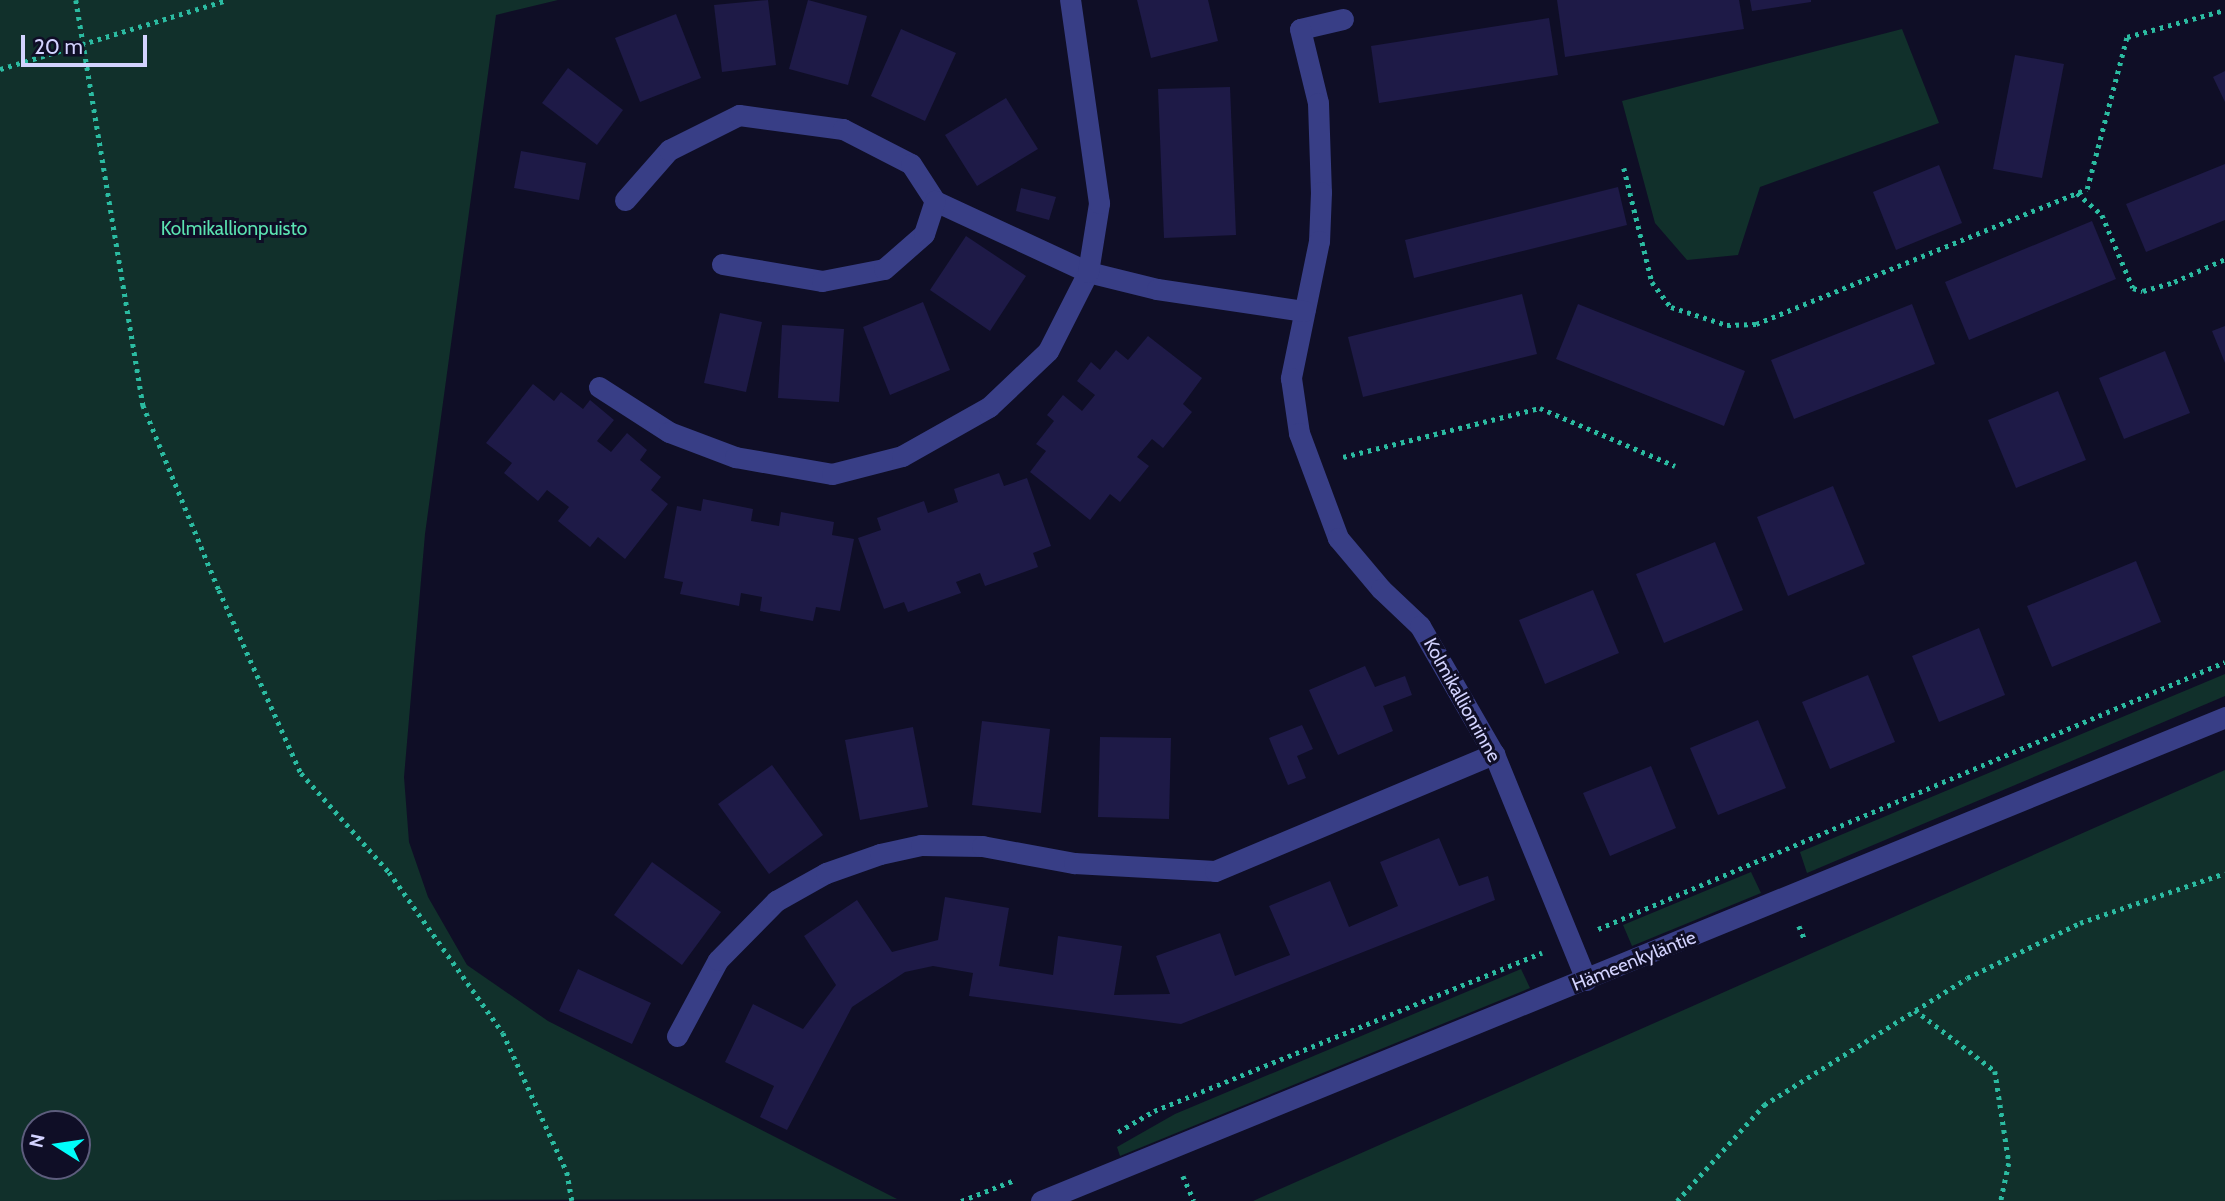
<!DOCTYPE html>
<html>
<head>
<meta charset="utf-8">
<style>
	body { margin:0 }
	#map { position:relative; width:2225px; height:1201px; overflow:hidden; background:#0f0e26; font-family:Cabin,sans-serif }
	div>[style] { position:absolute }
	.green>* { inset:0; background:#11302b }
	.building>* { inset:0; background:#1e1a47 }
	.path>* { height:4.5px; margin-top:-2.25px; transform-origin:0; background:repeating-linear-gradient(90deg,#2bbba1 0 3.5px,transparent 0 8.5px) }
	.minor>* { height:21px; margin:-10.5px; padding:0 10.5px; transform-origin:10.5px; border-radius:10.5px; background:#383e86 }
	span { translate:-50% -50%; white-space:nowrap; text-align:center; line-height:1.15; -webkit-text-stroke:6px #0f0e26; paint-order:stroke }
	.park-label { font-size:19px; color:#5be3b1 }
	.street-label { font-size:19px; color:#d3d3ff }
	.north { position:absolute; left:21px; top:1110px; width:70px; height:70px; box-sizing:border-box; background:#0f0e26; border:2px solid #5d5d7d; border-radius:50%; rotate:282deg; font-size:19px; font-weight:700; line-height:28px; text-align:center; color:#d3d3ff }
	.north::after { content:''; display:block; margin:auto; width:24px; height:32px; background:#00fefa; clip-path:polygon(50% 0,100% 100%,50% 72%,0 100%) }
	.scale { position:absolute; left:21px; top:35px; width:126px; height:32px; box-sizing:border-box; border:4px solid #d3d3ff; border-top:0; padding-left:9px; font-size:21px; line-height:24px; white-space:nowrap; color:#d3d3ff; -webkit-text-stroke:5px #0f0e26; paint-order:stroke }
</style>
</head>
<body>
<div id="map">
	<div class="green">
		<i style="clip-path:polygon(evenodd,0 0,558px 0,496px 15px,425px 534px,404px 777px,409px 842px,428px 897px,467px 965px,548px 1021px,897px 1199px,0 1201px,0 0,35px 1124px,77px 1124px,77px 1166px,35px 1166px,35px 1124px)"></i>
		<i style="clip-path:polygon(1902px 29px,1939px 123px,1760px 187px,1738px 255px,1687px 260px,1655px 223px,1622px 101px)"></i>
		<i style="clip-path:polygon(2225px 674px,2225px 696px,1807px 873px,1800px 852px)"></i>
		<i style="clip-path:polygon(2225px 770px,2225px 1201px,1253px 1201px)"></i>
		<i style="clip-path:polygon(1751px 872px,1761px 893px,1632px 946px,1623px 925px)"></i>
		<i style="clip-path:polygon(1521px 969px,1530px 988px,1120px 1156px,1117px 1147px,1175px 1114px)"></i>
	</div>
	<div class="building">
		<i style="clip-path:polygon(768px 0,776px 65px,722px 72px,714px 5px)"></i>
		<i style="clip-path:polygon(808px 0,867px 16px,848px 85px,789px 69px)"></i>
		<i style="clip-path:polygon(1137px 0,1208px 0,1218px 41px,1151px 58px)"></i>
		<i style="clip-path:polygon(1557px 0,1739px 0,1744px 29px,1565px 57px)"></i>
		<i style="clip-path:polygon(1750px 0,1811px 0,1811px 2px,1752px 11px)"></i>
		<i style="clip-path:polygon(676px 14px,701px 78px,640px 102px,615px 38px)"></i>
		<i style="clip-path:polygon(1549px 18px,1558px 75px,1379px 103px,1371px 46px)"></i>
		<i style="clip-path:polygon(901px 29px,956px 53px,925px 121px,871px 96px)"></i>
		<i style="clip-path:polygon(2015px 55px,2064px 64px,2042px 178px,1993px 169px)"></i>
		<i style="clip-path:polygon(568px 68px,623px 110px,597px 145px,542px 103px)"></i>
		<i style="clip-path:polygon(2225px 71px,2225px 102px,2213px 77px)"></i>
		<i style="clip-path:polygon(1230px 87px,1236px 235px,1164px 238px,1158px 89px)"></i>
		<i style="clip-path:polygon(1006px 98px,1038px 149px,977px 186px,945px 135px)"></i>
		<i style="clip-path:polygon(521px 151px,586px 163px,579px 200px,514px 188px)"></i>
		<i style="clip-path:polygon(2225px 164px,2225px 220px,2146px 252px,2126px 204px)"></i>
		<i style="clip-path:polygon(1939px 165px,1962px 223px,1896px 250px,1873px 192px)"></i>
		<i style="clip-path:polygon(1618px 187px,1627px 225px,1414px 278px,1405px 240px)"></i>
		<i style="clip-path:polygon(1021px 188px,1056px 197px,1049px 220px,1016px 211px)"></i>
		<i style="clip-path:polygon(2092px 221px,2116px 279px,1969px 340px,1945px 282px)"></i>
		<i style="clip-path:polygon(966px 236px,1026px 276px,990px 331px,930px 290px)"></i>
		<i style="clip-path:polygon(1522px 294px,1537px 354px,1363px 397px,1348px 337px)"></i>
		<i style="clip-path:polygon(923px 302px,950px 370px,890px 395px,863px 327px)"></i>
		<i style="clip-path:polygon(1578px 304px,1745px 371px,1724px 426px,1556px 359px)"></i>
		<i style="clip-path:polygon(1912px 304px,1935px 364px,1794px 419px,1771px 360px)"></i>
		<i style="clip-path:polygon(720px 313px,762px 322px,746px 392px,704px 383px)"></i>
		<i style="clip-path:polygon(782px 325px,844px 329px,839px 402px,778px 398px)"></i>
		<i style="clip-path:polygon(2225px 326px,2225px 363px,2212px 331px)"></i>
		<i style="clip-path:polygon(1148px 336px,1202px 378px,1183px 404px,1192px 412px,1163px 448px,1152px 439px,1137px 457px,1149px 466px,1120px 502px,1110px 494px,1090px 520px,1030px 472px,1046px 451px,1036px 444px,1054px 421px,1047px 415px,1063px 395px,1082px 411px,1095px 395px,1077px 381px,1091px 362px,1100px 370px,1116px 350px,1128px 360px)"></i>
		<i style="clip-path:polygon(2165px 351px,2190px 413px,2124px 439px,2099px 378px)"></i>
		<i style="clip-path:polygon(533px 384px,554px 401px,561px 392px,583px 409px,590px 400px,614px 420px,597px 441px,611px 452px,627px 433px,647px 450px,640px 460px,661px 477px,651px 490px,668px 504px,625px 559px,598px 537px,590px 547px,558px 521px,569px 507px,547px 490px,538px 501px,504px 473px,512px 463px,486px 443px)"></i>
		<i style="clip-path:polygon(2058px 391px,2086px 460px,2016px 488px,1988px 420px)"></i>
		<i style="clip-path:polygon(999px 473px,1004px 486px,1027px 478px,1051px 546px,1033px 553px,1038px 567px,985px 586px,980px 573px,956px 582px,961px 593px,908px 612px,904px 602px,884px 609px,858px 538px,881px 530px,877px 518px,924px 501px,928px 513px,958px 502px,954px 489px)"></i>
		<i style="clip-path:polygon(1833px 486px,1865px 564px,1788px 596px,1757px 517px)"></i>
		<i style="clip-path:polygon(703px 499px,753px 509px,751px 521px,779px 526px,781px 512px,834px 522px,832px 535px,854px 539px,840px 611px,816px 607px,813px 621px,760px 611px,762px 597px,741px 593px,739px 606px,680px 594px,683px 582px,664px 578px,677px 506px,701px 511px)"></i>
		<i style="clip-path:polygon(1715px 542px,1743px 610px,1664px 643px,1636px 574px)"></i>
		<i style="clip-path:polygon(2136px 561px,2161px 622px,2052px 667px,2027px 606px)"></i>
		<i style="clip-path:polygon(1593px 590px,1619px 653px,1545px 684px,1519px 620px)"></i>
		<i style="clip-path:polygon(1979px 628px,2005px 695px,1939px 722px,1912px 656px)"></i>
		<i style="clip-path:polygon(1365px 666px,1375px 687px,1405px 676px,1412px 695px,1383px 706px,1393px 731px,1338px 755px,1309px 690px)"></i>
		<i style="clip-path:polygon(1868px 675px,1895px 742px,1830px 769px,1802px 702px)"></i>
		<i style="clip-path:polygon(1758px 720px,1786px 788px,1718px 815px,1690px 748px)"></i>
		<i style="clip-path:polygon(982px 721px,1050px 729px,1041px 813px,972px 805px)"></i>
		<i style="clip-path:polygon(1302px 725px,1313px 749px,1297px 756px,1306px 778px,1288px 785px,1269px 738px)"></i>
		<i style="clip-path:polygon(913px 727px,928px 807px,860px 820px,845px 740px)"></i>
		<i style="clip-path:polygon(1100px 737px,1171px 738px,1169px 819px,1098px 817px)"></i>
		<i style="clip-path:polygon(772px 765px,823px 835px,769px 874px,718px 804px)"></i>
		<i style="clip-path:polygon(1651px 766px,1676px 828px,1610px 856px,1583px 793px)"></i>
		<i style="clip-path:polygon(1439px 838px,1459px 886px,1488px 876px,1495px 900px,1181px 1024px,969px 996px,973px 973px,933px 966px,905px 972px,852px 1007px,787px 1130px,760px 1117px,774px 1086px,725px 1062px,753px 1004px,803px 1029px,836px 985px,804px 936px,857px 900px,892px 952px,938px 940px,945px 897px,1009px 908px,999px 966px,1053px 975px,1058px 936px,1122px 946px,1114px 995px,1170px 994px,1156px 956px,1220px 933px,1235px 976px,1290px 955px,1269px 906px,1330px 881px,1349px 927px,1398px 906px,1380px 862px)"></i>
		<i style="clip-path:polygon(652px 862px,721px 912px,682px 965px,614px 915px)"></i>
		<i style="clip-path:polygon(578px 969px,651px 1003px,632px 1044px,559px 1011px)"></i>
	</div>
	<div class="path">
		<i style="left:76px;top:0;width:411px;rotate:80.6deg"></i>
		<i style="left:143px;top:405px;width:200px;rotate:67.7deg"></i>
		<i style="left:219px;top:590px;width:201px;rotate:65.9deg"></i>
		<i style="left:301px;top:773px;width:132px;rotate:48.4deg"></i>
		<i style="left:389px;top:872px;width:197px;rotate:54.7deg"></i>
		<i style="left:503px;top:1033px;width:153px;rotate:65.3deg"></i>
		<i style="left:567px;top:1172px;width:29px;rotate:80deg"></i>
		<i style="left:0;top:69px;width:237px;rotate:-16.9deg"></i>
		<i style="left:1624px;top:168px;width:117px;rotate:76.2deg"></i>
		<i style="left:1652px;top:282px;width:31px;rotate:53deg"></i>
		<i style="left:1671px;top:307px;width:59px;rotate:17.8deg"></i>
		<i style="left:1727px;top:325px;width:29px;rotate:-2deg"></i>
		<i style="left:1756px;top:324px;width:357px;rotate:-22.2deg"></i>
		<i style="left:2087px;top:189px;width:157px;rotate:-75.3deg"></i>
		<i style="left:2127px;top:37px;width:102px;rotate:-15.4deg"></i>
		<i style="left:2077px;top:193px;width:33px;rotate:41deg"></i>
		<i style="left:2102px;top:215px;width:79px;rotate:67deg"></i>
		<i style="left:2133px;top:288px;width:10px;rotate:17deg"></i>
		<i style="left:2143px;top:291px;width:32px;rotate:-16deg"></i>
		<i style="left:2174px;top:282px;width:56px;rotate:-24.3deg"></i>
		<i style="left:1343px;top:457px;width:203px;rotate:-14deg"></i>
		<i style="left:1540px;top:408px;width:147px;rotate:23.2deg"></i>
		<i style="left:1799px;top:926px;width:13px;rotate:67deg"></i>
		<i style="left:1598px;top:929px;width:681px;rotate:-23.07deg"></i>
		<i style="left:1915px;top:1010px;width:101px;rotate:37.3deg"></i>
		<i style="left:1995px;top:1071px;width:93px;rotate:81.3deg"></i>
		<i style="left:2009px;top:1163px;width:39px;rotate:102deg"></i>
		<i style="left:1118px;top:1132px;width:42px;rotate:-30.3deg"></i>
		<i style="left:1154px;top:1111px;width:419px;rotate:-22.2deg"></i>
		<i style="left:1183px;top:1176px;width:27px;rotate:66deg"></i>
		<i style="left:961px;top:1201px;width:58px;rotate:-21.3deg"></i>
		<i style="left:1677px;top:1201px;width:130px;rotate:-47.8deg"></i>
		<i style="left:1764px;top:1105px;width:239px;rotate:-32deg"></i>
		<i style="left:1967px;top:978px;width:126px;rotate:-26deg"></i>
		<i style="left:2080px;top:923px;width:153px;rotate:-19deg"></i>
	</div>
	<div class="minor">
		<i style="left:1343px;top:19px;width:44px;rotate:166.9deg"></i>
		<i style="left:1300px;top:29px;width:76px;rotate:76.3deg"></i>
		<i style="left:1318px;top:103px;width:89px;rotate:88.1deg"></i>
		<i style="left:1321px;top:192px;width:49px;rotate:92.3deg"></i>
		<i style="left:1319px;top:241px;width:140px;rotate:101.6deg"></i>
		<i style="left:1291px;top:378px;width:56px;rotate:81.7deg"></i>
		<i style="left:1299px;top:433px;width:112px;rotate:69.6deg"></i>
		<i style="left:1338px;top:538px;width:67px;rotate:49.9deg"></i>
		<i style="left:1381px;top:589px;width:54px;rotate:43.5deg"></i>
		<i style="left:1420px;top:626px;width:148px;rotate:60deg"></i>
		<i style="left:1494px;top:754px;width:244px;rotate:67.8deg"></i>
		<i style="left:625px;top:200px;width:67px;rotate:-48.7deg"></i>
		<i style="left:669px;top:150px;width:78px;rotate:-26.6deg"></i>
		<i style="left:739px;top:115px;width:105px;rotate:7.7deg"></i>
		<i style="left:843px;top:129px;width:76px;rotate:27.2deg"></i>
		<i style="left:911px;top:164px;width:44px;rotate:57deg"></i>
		<i style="left:935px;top:201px;width:169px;rotate:24.9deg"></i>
		<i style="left:1088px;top:272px;width:71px;rotate:13.8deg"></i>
		<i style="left:1157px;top:289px;width:149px;rotate:8.5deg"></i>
		<i style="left:722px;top:264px;width:101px;rotate:9.6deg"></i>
		<i style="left:822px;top:281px;width:63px;rotate:-11deg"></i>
		<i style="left:884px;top:269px;width:53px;rotate:-41.2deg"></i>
		<i style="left:924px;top:234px;width:35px;rotate:-72deg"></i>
		<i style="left:599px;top:387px;width:83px;rotate:32.7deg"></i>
		<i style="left:669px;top:432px;width:71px;rotate:20.7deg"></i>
		<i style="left:735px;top:457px;width:98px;rotate:9.9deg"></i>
		<i style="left:832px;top:474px;width:72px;rotate:-14.4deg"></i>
		<i style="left:902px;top:456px;width:100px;rotate:-29.4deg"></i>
		<i style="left:989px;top:407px;width:81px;rotate:-43.5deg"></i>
		<i style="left:1048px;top:351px;width:89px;rotate:-63.1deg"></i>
		<i style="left:1088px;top:272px;width:70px;rotate:-80.9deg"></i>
		<i style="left:1099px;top:203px;width:205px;rotate:-98.1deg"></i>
		<i style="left:677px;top:1036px;width:86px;rotate:-61.7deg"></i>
		<i style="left:718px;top:960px;width:83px;rotate:-45.5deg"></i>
		<i style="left:776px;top:901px;width:57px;rotate:-29.2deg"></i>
		<i style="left:826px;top:873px;width:57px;rotate:-19.4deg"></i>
		<i style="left:880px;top:854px;width:42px;rotate:-12.4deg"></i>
		<i style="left:921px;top:845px;width:61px;rotate:0.9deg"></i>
		<i style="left:982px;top:846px;width:94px;rotate:10.5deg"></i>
		<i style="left:1074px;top:863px;width:141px;rotate:3.2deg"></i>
		<i style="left:1215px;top:871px;width:303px;rotate:-22.8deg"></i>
		<i style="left:1041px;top:1201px;width:1279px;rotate:-22.23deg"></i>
	</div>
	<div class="park-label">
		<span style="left:234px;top:229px">Kolmikallionpuisto</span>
	</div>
	<div class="street-label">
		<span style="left:1462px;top:700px;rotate:61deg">Kolmikallionrinne</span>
		<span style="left:1634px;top:961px;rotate:-22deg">Hämeenkyläntie</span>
	</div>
	<div class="north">N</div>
	<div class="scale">20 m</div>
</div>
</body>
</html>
